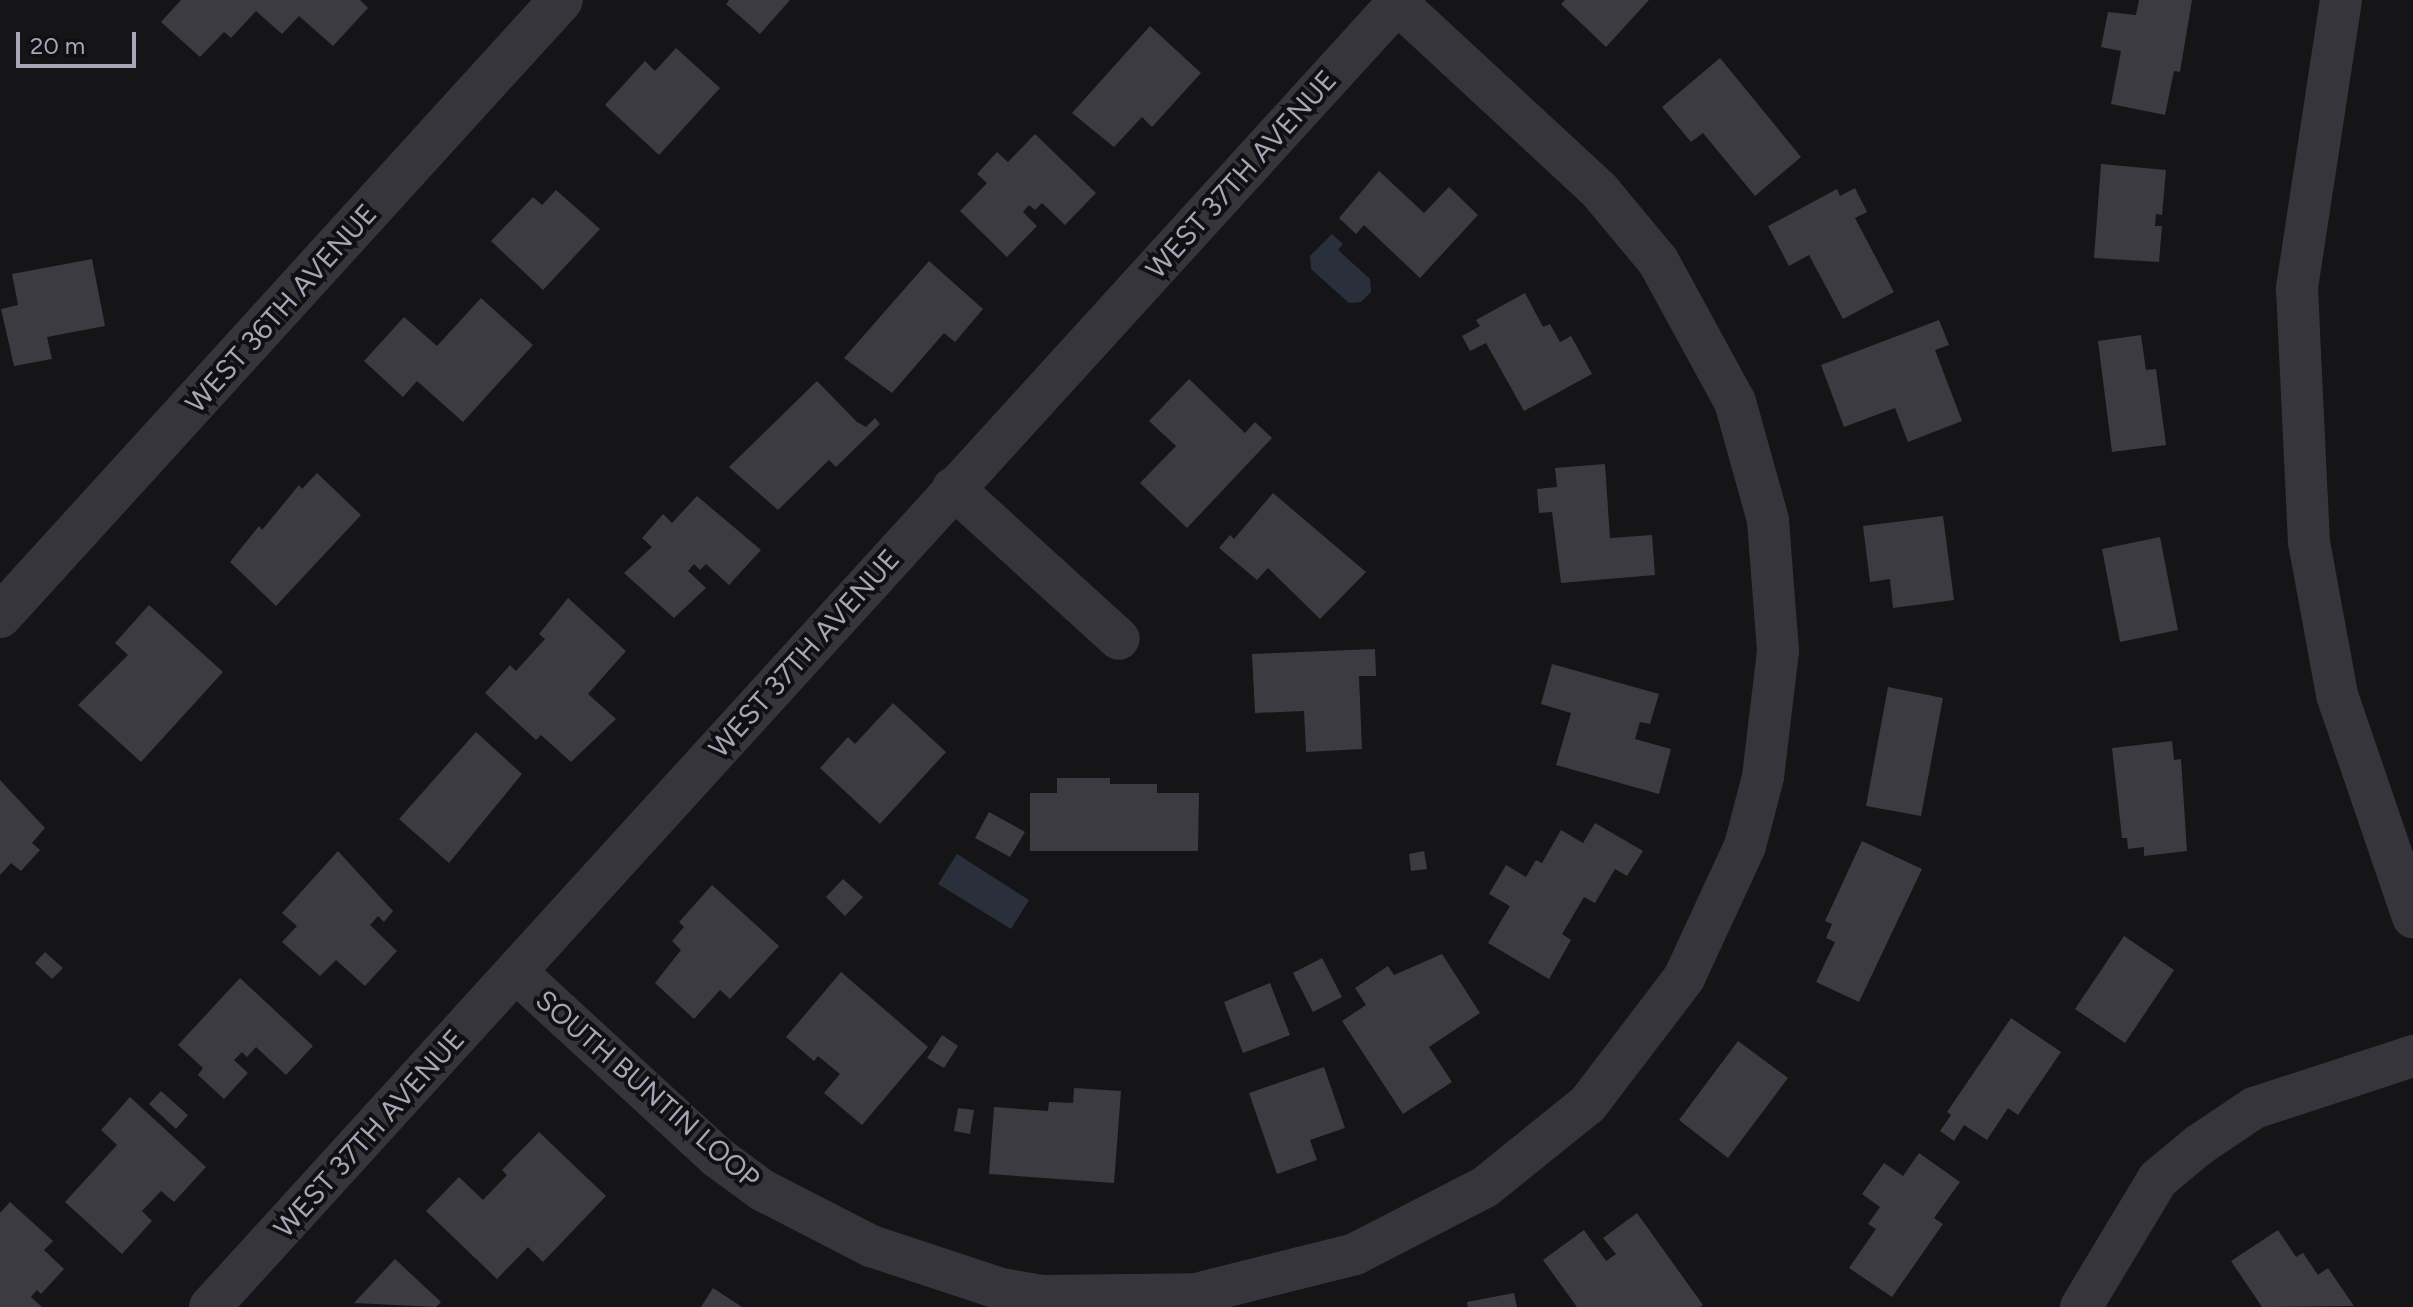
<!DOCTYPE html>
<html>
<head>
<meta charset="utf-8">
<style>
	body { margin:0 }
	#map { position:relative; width:2413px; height:1307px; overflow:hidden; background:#151416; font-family:Figtree,sans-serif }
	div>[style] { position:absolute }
	.water>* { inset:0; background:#2a303b }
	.building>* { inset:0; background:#3c3b41 }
	.minor>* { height:42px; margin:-21px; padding:0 21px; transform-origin:21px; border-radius:21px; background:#35353b }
	.tertiary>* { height:44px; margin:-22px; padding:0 22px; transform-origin:22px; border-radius:22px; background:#35353b }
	span { translate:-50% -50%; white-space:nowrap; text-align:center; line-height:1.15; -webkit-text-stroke:8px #100f11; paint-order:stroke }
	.street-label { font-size:28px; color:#a5a7b7 }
	.scale { position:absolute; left:16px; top:32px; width:120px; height:36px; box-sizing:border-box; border:4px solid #a5a7b7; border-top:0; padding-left:10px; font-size:24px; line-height:28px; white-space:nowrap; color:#a5a7b7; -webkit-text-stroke:6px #100f11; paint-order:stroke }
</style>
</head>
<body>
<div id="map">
	<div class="water">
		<i style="clip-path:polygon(1332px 234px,1343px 244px,1338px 250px,1370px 279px,1371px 292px,1361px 302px,1349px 303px,1311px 269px,1310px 256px)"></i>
		<i style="clip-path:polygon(957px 854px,1029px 900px,1011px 929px,938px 884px)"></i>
	</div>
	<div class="building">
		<i style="clip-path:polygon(181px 0,360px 0,368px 8px,333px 46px,299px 16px,282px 34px,256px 11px,231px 38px,224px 32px,200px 57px,161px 22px)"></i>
		<i style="clip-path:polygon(729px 0,790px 0,760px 34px,726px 4px)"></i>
		<i style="clip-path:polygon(1565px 0,1649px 0,1606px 47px,1561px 4px)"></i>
		<i style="clip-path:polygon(2139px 0,2192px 0,2180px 72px,2174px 71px,2165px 115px,2111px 104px,2121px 51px,2101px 47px,2108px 12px,2136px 15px)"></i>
		<i style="clip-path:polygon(1150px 26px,1201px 73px,1152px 127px,1142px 117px,1114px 147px,1072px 113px)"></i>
		<i style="clip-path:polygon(676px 48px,720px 88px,659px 155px,605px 105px,645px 61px,655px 71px)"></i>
		<i style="clip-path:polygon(1720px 58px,1801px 157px,1755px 196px,1703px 133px,1691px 142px,1662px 107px)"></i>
		<i style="clip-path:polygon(1035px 134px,1096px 193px,1065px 225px,1042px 203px,1035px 210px,1029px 205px,1023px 212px,1037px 226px,1007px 257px,960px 211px,987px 183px,977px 174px,997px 152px,1008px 162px)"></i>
		<i style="clip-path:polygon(2101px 164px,2166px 170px,2162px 215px,2156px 214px,2155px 226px,2162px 226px,2159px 262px,2094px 258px)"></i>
		<i style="clip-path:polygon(1379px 171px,1424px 213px,1449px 187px,1478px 215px,1420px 278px,1364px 225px,1356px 234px,1339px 218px)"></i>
		<i style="clip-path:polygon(1855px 188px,1867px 212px,1855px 218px,1894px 292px,1843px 319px,1809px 255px,1789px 266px,1768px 226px,1837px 189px,1840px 196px)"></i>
		<i style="clip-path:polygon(556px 190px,600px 229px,543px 290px,491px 241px,533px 197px,542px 205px)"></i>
		<i style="clip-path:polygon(92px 259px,105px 326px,47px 337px,52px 359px,14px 366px,1px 309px,18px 305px,12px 274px)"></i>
		<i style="clip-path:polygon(929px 261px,983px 309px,955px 342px,944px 333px,892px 393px,844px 358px)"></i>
		<i style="clip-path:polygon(1525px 293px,1543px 327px,1550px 324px,1560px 342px,1571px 336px,1592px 374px,1524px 411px,1486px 343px,1470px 351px,1462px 336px,1480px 326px,1476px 320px)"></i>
		<i style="clip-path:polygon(481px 298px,533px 345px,463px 422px,417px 381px,403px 397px,364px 361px,404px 317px,437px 346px)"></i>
		<i style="clip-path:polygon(1939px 320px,1949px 345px,1935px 350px,1962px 421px,1908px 442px,1895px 408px,1844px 427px,1821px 365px)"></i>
		<i style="clip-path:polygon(2141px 335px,2146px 370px,2156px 369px,2166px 445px,2112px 452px,2098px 341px)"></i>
		<i style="clip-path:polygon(1189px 379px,1245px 433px,1255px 422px,1272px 438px,1187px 528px,1140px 483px,1176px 446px,1149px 421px)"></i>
		<i style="clip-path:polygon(817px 381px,857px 422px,866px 427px,875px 418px,880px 424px,836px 467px,829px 460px,778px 510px,729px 467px)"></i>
		<i style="clip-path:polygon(1605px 464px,1610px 538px,1652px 535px,1655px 575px,1561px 583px,1552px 512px,1539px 513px,1537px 489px,1557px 487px,1555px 468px)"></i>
		<i style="clip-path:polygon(317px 473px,361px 515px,276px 606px,230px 562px,259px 526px,262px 530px,299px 485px,302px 489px)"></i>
		<i style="clip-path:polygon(1273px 493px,1366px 572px,1320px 619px,1268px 568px,1257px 580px,1219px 548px,1230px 535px,1234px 539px)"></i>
		<i style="clip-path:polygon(697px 496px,761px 550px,729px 585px,706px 564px,700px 570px,694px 564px,688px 571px,706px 588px,674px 618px,624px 573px,652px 547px,642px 538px,663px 514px,672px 523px)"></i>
		<i style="clip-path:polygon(1943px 516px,1954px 600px,1893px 608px,1890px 579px,1870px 582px,1863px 526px)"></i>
		<i style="clip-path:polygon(2160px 537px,2178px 630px,2120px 642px,2102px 549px)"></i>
		<i style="clip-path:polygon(568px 598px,626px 651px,588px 694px,616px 719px,571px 762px,541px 735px,536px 740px,485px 693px,510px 665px,516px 671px,545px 639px,539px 634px)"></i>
		<i style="clip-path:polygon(149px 605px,223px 672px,141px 762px,78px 705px,128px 655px,115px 643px)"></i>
		<i style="clip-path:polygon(1375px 649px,1376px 676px,1359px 676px,1362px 749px,1306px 752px,1304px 711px,1255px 713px,1252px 654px)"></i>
		<i style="clip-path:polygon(1552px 664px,1659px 694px,1650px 724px,1640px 722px,1635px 739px,1671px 749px,1659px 794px,1556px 765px,1571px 713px,1541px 704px)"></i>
		<i style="clip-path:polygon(1888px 687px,1943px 698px,1921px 816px,1866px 806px)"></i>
		<i style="clip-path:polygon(893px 703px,946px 752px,880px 824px,820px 768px,848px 737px,855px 744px)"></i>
		<i style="clip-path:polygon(476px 732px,522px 774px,449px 863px,399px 819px)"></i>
		<i style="clip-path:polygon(2172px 741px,2174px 760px,2181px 759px,2187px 851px,2144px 856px,2144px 847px,2128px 849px,2127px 838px,2122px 838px,2112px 748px)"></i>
		<i style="clip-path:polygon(1057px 778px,1110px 778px,1110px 784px,1157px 784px,1157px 793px,1199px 793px,1198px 851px,1030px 851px,1030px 793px,1057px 793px)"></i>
		<i style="clip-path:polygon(0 780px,45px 828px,32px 843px,40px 850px,21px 871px,11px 863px,0 875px)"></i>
		<i style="clip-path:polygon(989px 812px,1025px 832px,1010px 857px,975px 838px)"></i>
		<i style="clip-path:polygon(1595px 823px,1643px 851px,1627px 876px,1615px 869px,1595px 903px,1584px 897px,1562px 934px,1571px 940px,1549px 979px,1488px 943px,1510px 906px,1489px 894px,1506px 865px,1526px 877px,1536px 860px,1542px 863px,1561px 830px,1583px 843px)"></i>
		<i style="clip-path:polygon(1862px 841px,1922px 869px,1859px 1002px,1816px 982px,1835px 942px,1826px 938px,1832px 924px,1825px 921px)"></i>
		<i style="clip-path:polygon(338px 851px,393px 911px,384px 922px,378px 916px,370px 925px,397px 951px,365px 986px,336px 960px,320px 976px,282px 942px,297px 926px,282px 913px)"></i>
		<i style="clip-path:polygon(1424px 851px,1427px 869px,1411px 871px,1409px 854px)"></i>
		<i style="clip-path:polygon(843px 879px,863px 897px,845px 916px,826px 897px)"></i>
		<i style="clip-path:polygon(712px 885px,779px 946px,730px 999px,720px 990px,694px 1019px,655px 983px,681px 950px,672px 941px,684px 927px,679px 922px)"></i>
		<i style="clip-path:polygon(2124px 936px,2174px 970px,2125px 1043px,2075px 1009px)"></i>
		<i style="clip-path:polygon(45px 952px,63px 968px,52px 979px,35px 963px)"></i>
		<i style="clip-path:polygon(1442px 954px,1480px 1013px,1429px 1047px,1452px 1082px,1403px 1114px,1342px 1021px,1366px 1005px,1355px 988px,1388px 966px,1394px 975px)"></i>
		<i style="clip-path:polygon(1322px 958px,1342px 997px,1313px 1012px,1293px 973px)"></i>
		<i style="clip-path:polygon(841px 972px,928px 1047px,862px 1125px,824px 1093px,840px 1074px,818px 1056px,814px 1061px,786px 1037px)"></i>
		<i style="clip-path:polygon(240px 978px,313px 1046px,286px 1075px,256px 1047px,247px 1057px,242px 1052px,234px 1060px,248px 1073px,224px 1099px,198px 1075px,203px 1068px,178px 1045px)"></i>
		<i style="clip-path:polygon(1270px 983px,1290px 1035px,1243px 1053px,1224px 1002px)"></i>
		<i style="clip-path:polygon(2011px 1018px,2061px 1052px,2018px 1115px,2008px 1108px,1987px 1140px,1964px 1125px,1954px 1141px,1940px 1131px,1951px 1115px,1947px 1112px)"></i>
		<i style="clip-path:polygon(942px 1035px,958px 1046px,944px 1068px,927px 1058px)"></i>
		<i style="clip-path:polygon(1738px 1041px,1788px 1078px,1728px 1158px,1679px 1120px)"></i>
		<i style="clip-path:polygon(1324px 1067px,1345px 1128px,1310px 1140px,1317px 1160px,1277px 1174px,1249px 1093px)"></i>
		<i style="clip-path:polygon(1074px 1088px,1121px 1091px,1114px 1183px,989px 1174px,994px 1107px,1048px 1111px,1049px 1102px,1073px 1103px)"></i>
		<i style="clip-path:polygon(161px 1091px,188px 1115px,176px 1129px,149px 1104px)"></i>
		<i style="clip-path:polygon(130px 1097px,206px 1167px,174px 1202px,161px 1191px,142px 1211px,152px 1221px,122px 1254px,65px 1202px,117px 1145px,101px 1130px)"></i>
		<i style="clip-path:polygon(958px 1108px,974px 1110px,970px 1134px,954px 1131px)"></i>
		<i style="clip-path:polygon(539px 1132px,606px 1196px,543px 1262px,528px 1247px,497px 1279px,426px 1211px,459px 1177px,483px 1200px,507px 1175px,502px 1170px)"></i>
		<i style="clip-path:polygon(1919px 1153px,1960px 1182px,1934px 1218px,1943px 1224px,1892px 1297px,1849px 1268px,1876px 1229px,1868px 1224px,1880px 1207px,1862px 1194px,1884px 1163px,1903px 1176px)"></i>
		<i style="clip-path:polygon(10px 1202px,53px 1241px,44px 1250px,64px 1269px,41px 1294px,37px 1290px,31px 1297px,42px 1307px,0 1307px,0 1213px)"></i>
		<i style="clip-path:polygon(1637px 1213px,1703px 1305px,1700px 1307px,1577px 1307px,1543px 1260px,1584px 1230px,1606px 1261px,1616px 1254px,1603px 1238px)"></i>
		<i style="clip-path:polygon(2278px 1230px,2296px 1257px,2303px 1253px,2318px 1275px,2328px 1268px,2354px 1306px,2262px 1307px,2231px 1261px)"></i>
		<i style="clip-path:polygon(395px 1259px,441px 1302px,436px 1307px,354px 1303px)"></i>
		<i style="clip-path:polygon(713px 1288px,742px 1307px,701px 1307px)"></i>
		<i style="clip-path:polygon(1514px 1293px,1517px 1307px,1468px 1307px,1467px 1302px)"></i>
	</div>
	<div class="minor">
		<i style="left:2341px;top:0;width:292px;rotate:98.7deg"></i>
		<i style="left:2297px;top:289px;width:253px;rotate:87.3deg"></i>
		<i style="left:2309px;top:542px;width:156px;rotate:79.6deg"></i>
		<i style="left:2337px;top:695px;width:235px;rotate:71.1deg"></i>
		<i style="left:953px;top:488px;width:224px;rotate:42.3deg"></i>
		<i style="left:516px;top:972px;width:273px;rotate:42.6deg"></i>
		<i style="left:717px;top:1157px;width:56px;rotate:36.3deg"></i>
		<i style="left:762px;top:1190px;width:123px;rotate:27.2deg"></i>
		<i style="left:871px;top:1246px;width:137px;rotate:18.3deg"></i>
		<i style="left:1001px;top:1289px;width:43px;rotate:9.5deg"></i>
		<i style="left:1043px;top:1296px;width:153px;rotate:-0.7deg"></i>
		<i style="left:1196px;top:1294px;width:164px;rotate:-14.1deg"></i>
		<i style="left:1355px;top:1254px;width:146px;rotate:-27.3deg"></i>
		<i style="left:1485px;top:1187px;width:132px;rotate:-38.9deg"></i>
		<i style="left:1588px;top:1104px;width:158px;rotate:-52.7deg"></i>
		<i style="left:1684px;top:978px;width:145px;rotate:-65.2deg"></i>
		<i style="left:1745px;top:846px;width:71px;rotate:-75.4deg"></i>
		<i style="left:1763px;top:777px;width:127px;rotate:-83.2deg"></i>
		<i style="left:1778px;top:651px;width:131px;rotate:-94.4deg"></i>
		<i style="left:1768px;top:520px;width:123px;rotate:-105.6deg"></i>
		<i style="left:1735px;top:402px;width:161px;rotate:-118.6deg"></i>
		<i style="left:1658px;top:261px;width:92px;rotate:-129.7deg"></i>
		<i style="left:1599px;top:190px;width:275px;rotate:-137.2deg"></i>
		<i style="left:210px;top:1307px;width:1768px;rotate:-47.68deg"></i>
		<i style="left:2081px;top:1307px;width:149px;rotate:-59deg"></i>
		<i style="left:2158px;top:1179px;width:53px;rotate:-39.7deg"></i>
		<i style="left:2199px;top:1145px;width:66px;rotate:-33.9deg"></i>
		<i style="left:2254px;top:1108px;width:167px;rotate:-18.1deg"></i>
	</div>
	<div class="tertiary">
		<i style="left:0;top:616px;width:833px;rotate:-47.68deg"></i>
	</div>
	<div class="street-label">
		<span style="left:1241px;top:174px;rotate:-48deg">WEST 37TH AVENUE</span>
		<span style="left:281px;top:308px;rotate:-48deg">WEST 36TH AVENUE</span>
		<span style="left:804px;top:653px;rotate:-48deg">WEST 37TH AVENUE</span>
		<span style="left:648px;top:1089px;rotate:41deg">SOUTH BUNTIN LOOP</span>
		<span style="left:369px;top:1133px;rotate:-48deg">WEST 37TH AVENUE</span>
	</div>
	<div class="scale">20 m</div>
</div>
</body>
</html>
